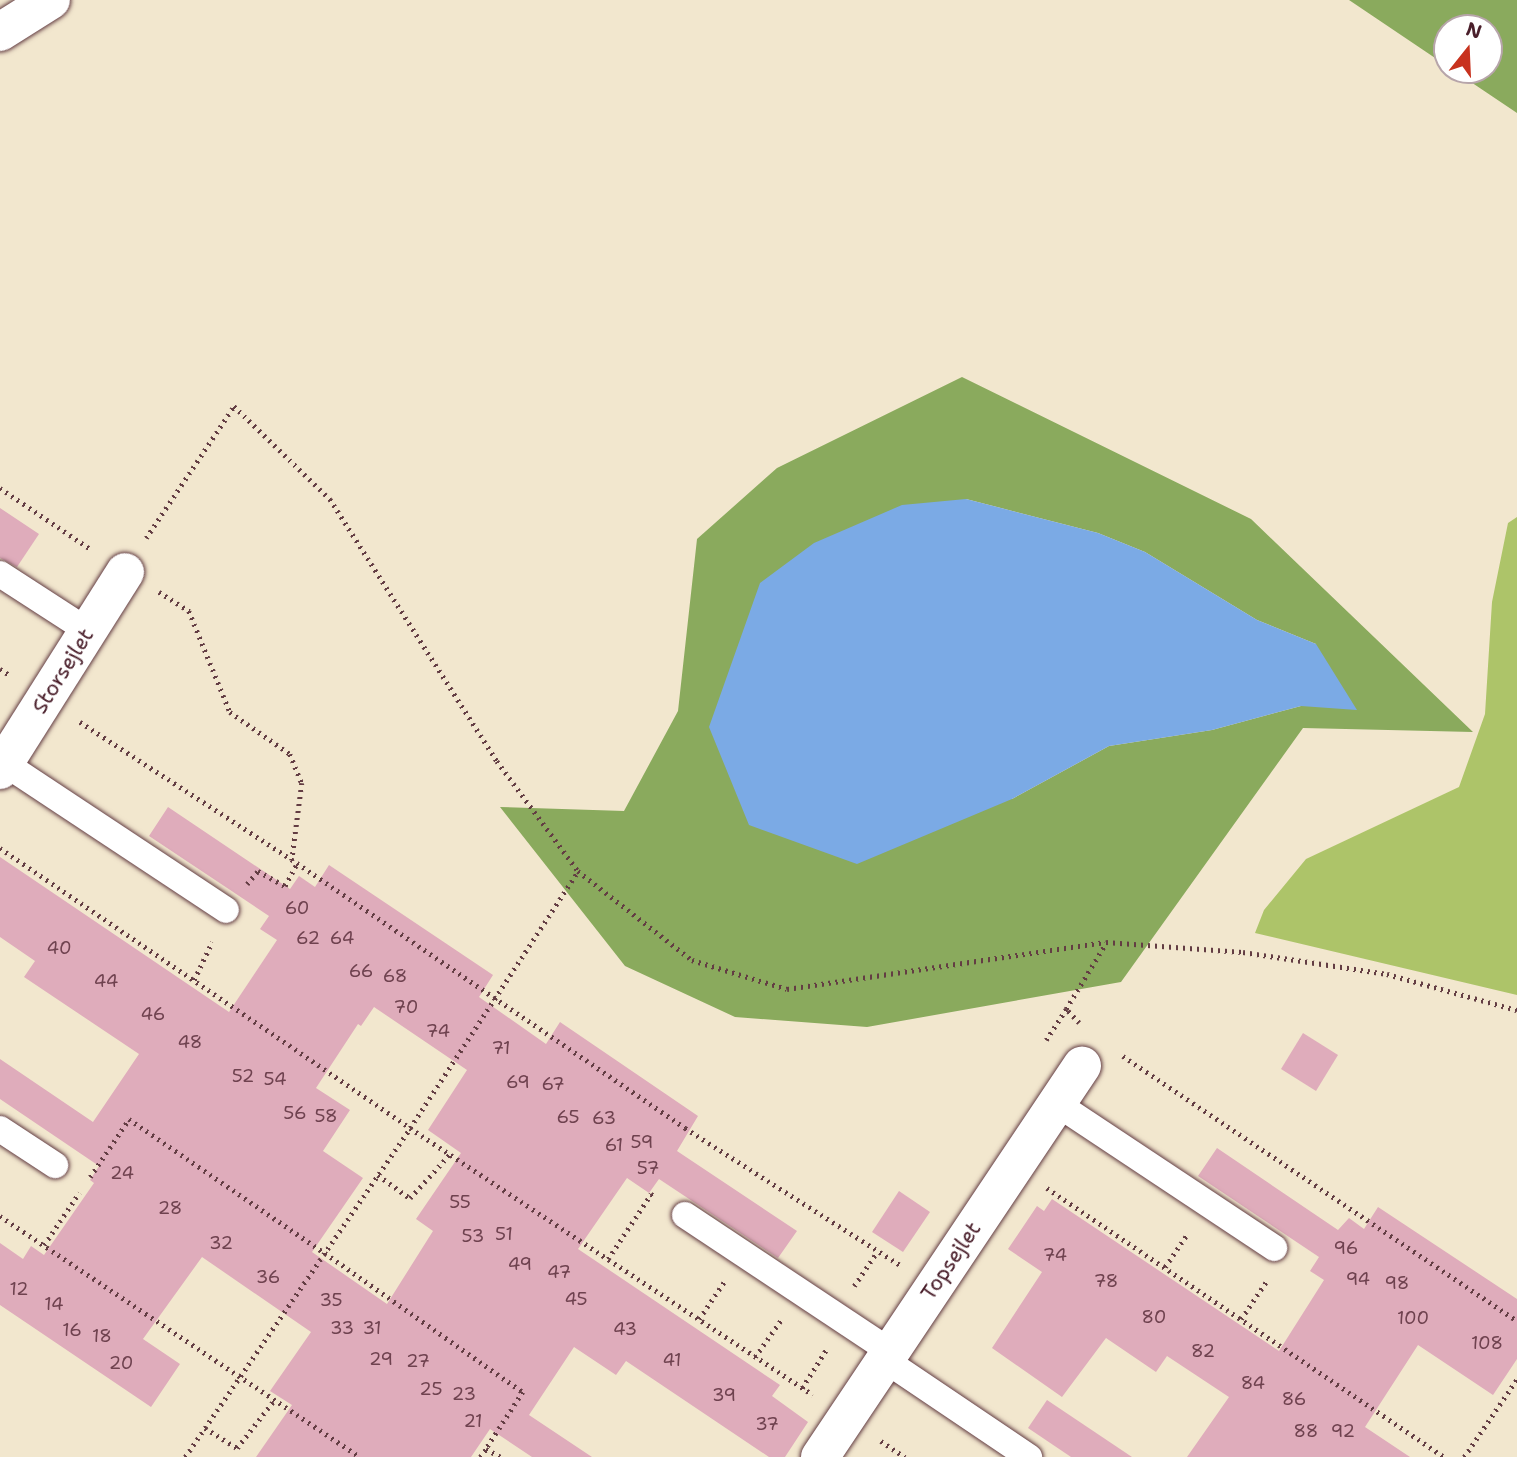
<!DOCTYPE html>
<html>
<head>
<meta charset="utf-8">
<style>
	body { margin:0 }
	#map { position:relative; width:1517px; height:1457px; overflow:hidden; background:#f2e7ce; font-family:"Shantell Sans",sans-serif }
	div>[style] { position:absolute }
	.green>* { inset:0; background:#adc469 }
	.forest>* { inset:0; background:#8aaa5d }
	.water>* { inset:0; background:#7baae5 }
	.building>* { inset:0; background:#dfacbb }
	.path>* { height:4.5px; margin-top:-2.25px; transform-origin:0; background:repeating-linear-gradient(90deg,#633d43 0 2px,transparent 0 7px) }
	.roads { filter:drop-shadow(0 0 2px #633d43) drop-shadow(0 0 2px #633d43) }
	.service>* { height:26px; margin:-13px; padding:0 13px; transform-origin:13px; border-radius:13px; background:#fff }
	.minor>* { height:38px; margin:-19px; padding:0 19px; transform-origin:19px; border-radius:19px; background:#fff }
	.secondary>* { height:38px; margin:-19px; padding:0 19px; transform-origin:19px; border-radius:19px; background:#fff }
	span { translate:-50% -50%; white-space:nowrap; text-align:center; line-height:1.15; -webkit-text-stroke:7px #fff; paint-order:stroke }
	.number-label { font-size:18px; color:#6f424f }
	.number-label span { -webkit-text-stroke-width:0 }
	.street-label { font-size:21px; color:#4a1f2b }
	.north { position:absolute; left:1433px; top:14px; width:70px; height:70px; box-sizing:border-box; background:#fff; border:2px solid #b7a5aa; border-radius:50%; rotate:18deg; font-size:19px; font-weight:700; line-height:28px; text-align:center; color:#4a1f2b }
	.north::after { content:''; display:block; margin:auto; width:24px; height:32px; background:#c8321e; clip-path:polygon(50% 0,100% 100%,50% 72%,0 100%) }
</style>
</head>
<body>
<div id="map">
	<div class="green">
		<i style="clip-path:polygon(1517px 517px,1517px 995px,1255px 933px,1264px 910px,1306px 859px,1459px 787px,1485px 714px,1492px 602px,1508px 523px)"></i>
	</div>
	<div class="forest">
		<i style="clip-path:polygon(1349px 0,1517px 0,1517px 113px,1453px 70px,1489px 70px,1489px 28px,1447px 28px,1447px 66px)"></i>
		<i style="clip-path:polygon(evenodd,962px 377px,1251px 519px,1473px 732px,1303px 728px,1121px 982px,867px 1027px,735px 1017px,625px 966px,500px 807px,624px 811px,678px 711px,697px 539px,777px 468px,962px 377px,966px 499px,1098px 533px,1145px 552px,1257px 620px,1316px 644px,1301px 706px,1212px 730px,1109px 746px,1012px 799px,966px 499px)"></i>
	</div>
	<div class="water">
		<i style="clip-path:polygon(966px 499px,1098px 533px,1145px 552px,1257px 620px,1316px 644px,1357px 710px,1301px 706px,1212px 730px,1109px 746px,1012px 799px,857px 864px,749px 825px,709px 727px,760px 583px,814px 543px,902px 505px)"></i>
	</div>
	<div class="building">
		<i style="clip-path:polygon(0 508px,39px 534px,17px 567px,0 558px)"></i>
		<i style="clip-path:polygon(evenodd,168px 807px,290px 889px,299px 876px,315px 887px,329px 865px,493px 975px,479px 997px,546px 1044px,560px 1022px,698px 1116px,677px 1151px,797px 1231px,778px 1258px,659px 1179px,649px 1193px,627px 1178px,578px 1249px,780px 1385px,772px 1396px,808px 1422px,785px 1457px,769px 1457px,626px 1361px,616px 1375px,574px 1347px,529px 1415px,592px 1457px,532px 1457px,490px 1429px,471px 1457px,256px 1457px,292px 1405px,270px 1391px,311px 1332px,202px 1257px,143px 1339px,180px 1364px,151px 1407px,0 1305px,0 1243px,23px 1259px,31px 1246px,44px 1255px,94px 1183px,90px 1180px,99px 1166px,0 1099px,0 1059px,93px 1122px,139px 1054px,24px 977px,35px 961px,0 937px,0 857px,229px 1012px,277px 940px,260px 929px,269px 916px,149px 836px,168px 807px,374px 1007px,467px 1070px,428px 1130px,461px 1153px,416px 1219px,433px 1231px,387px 1304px,312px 1252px,363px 1178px,323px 1151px,350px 1110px,316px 1088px,358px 1024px,361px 1026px,374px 1007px)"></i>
		<i style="clip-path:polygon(1303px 1033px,1338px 1055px,1316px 1091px,1281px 1069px)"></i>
		<i style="clip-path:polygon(1217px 1148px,1338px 1230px,1349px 1218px,1364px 1229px,1378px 1207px,1517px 1299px,1517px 1359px,1493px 1395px,1418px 1345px,1365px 1427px,1410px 1457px,1187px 1457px,1229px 1397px,1167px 1356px,1156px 1372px,1106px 1338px,1062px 1397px,992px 1348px,1042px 1272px,1008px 1249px,1037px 1206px,1044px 1211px,1052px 1199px,1279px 1351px,1324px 1280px,1310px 1271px,1319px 1257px,1198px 1176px)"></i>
		<i style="clip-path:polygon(899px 1191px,930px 1212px,903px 1252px,872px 1232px)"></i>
		<i style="clip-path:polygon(1047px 1400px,1132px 1457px,1071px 1457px,1028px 1428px)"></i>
	</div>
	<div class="path">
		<i style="left:0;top:488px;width:111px;rotate:34deg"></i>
		<i style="left:146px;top:538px;width:159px;rotate:-56.3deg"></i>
		<i style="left:234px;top:406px;width:134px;rotate:44.1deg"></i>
		<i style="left:330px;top:499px;width:311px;rotate:57.5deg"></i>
		<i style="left:497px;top:761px;width:137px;rotate:53.6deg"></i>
		<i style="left:578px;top:871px;width:145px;rotate:38deg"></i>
		<i style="left:692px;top:960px;width:99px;rotate:17deg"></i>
		<i style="left:787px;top:989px;width:322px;rotate:-8.4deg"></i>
		<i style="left:1106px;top:942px;width:137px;rotate:4.2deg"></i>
		<i style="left:1243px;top:952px;width:146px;rotate:8.7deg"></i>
		<i style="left:1387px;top:974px;width:135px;rotate:15.5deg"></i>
		<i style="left:159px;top:592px;width:36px;rotate:32deg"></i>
		<i style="left:189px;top:611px;width:109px;rotate:67.9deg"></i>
		<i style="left:230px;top:712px;width:73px;rotate:35deg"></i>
		<i style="left:290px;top:754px;width:31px;rotate:68deg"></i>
		<i style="left:302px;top:783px;width:78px;rotate:97.4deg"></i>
		<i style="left:0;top:669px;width:13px;rotate:32deg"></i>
		<i style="left:80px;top:722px;width:259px;rotate:33deg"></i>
		<i style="left:297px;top:863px;width:470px;rotate:34.3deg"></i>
		<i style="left:685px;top:1128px;width:255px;rotate:32.5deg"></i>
		<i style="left:0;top:848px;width:496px;rotate:34.3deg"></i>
		<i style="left:410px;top:1128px;width:483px;rotate:33.5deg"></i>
		<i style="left:247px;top:884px;width:17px;rotate:-50deg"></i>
		<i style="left:258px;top:871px;width:31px;rotate:29deg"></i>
		<i style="left:285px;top:886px;width:26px;rotate:-62deg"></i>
		<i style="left:194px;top:980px;width:42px;rotate:-64.7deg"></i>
		<i style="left:1079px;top:1023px;width:19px;rotate:-133deg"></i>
		<i style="left:1066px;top:1009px;width:77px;rotate:-58.8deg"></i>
		<i style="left:1046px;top:1040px;width:37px;rotate:-57deg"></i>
		<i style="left:1123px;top:1056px;width:475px;rotate:33.9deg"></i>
		<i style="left:378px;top:1175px;width:39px;rotate:36deg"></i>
		<i style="left:410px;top:1198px;width:59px;rotate:-47.7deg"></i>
		<i style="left:90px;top:1177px;width:70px;rotate:-56.1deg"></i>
		<i style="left:129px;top:1119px;width:237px;rotate:34.4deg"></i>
		<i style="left:325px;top:1253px;width:242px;rotate:35.1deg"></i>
		<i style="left:523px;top:1392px;width:68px;rotate:123deg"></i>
		<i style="left:1047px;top:1188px;width:480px;rotate:34.1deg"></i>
		<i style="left:0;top:1216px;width:433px;rotate:33.8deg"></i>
		<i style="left:44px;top:1245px;width:63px;rotate:-56.1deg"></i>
		<i style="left:608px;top:1259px;width:78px;rotate:-56.5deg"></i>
		<i style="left:651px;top:1194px;width:6px;rotate:31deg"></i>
		<i style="left:1165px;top:1267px;width:41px;rotate:-55.9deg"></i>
		<i style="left:854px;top:1286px;width:41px;rotate:-55.9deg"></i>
		<i style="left:699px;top:1319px;width:45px;rotate:-56deg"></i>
		<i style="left:1241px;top:1319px;width:45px;rotate:-56deg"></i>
		<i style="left:755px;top:1357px;width:45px;rotate:-54.9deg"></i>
		<i style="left:802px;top:1388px;width:45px;rotate:-57.7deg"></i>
		<i style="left:205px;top:1428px;width:38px;rotate:32deg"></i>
		<i style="left:237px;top:1448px;width:62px;rotate:-52.2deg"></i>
		<i style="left:881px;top:1441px;width:29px;rotate:34deg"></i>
		<i style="left:185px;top:1457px;width:399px;rotate:-55.6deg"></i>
		<i style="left:410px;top:1128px;width:307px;rotate:-56.8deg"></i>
		<i style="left:480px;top:1457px;width:10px;rotate:-53deg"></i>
		<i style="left:486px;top:1449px;width:17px;rotate:28deg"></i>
		<i style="left:1464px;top:1457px;width:94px;rotate:-55.8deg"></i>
	</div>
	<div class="roads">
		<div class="service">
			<i style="left:0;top:574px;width:105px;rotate:32.9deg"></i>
			<i style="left:4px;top:763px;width:266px;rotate:33.5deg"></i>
			<i style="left:1056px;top:1103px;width:262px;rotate:33.6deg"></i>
			<i style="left:0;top:1129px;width:66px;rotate:33.2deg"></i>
			<i style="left:685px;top:1215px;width:246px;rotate:33.6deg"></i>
			<i style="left:885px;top:1360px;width:174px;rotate:34deg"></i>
		</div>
		<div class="minor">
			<i style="left:0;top:770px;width:234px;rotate:-57.7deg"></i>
			<i style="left:820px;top:1457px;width:471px;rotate:-56.2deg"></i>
		</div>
		<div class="secondary">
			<i style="left:0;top:32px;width:60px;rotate:-32.1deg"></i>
		</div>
	</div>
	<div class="number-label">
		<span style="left:297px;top:908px">60</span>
		<span style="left:308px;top:938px">62</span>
		<span style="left:342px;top:938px">64</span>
		<span style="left:59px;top:948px">40</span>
		<span style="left:361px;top:971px">66</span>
		<span style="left:395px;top:976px">68</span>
		<span style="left:106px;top:981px">44</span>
		<span style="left:406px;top:1007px">70</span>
		<span style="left:153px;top:1014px">46</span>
		<span style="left:438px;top:1031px">74</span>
		<span style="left:190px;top:1042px">48</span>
		<span style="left:501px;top:1048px">71</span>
		<span style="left:243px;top:1076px">52</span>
		<span style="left:275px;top:1079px">54</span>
		<span style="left:518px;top:1082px">69</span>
		<span style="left:553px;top:1084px">67</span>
		<span style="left:295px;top:1113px">56</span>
		<span style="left:326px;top:1116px">58</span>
		<span style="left:568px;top:1117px">65</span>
		<span style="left:604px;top:1118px">63</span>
		<span style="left:642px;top:1142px">59</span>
		<span style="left:614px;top:1145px">61</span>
		<span style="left:648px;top:1168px">57</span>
		<span style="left:122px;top:1173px">24</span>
		<span style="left:460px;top:1202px">55</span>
		<span style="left:170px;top:1208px">28</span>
		<span style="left:504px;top:1234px">51</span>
		<span style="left:473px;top:1236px">53</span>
		<span style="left:221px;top:1243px">32</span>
		<span style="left:1346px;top:1248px">96</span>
		<span style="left:1055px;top:1255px">74</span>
		<span style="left:520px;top:1264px">49</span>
		<span style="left:559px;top:1272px">47</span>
		<span style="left:268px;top:1277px">36</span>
		<span style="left:1358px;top:1279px">94</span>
		<span style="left:1106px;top:1281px">78</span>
		<span style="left:1397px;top:1283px">98</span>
		<span style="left:19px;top:1289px">12</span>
		<span style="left:576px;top:1299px">45</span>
		<span style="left:331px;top:1300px">35</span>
		<span style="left:54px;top:1304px">14</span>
		<span style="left:1154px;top:1317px">80</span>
		<span style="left:1413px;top:1318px">100</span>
		<span style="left:342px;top:1328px">33</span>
		<span style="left:372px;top:1328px">31</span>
		<span style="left:625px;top:1329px">43</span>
		<span style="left:72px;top:1330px">16</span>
		<span style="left:102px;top:1336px">18</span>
		<span style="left:1487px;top:1343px">108</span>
		<span style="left:1203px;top:1351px">82</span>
		<span style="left:381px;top:1359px">29</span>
		<span style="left:672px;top:1360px">41</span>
		<span style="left:418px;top:1361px">27</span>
		<span style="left:121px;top:1363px">20</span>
		<span style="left:1253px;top:1383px">84</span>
		<span style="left:431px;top:1389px">25</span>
		<span style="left:464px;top:1394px">23</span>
		<span style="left:724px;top:1395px">39</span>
		<span style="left:1294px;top:1399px">86</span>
		<span style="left:473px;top:1421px">21</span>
		<span style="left:767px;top:1424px">37</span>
		<span style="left:1306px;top:1431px">88</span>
		<span style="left:1343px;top:1431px">92</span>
	</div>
	<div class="street-label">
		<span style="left:63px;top:671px;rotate:-58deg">Storsejlet</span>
		<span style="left:951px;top:1261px;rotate:-56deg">Topsejlet</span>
	</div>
	<div class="north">N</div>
</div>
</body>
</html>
